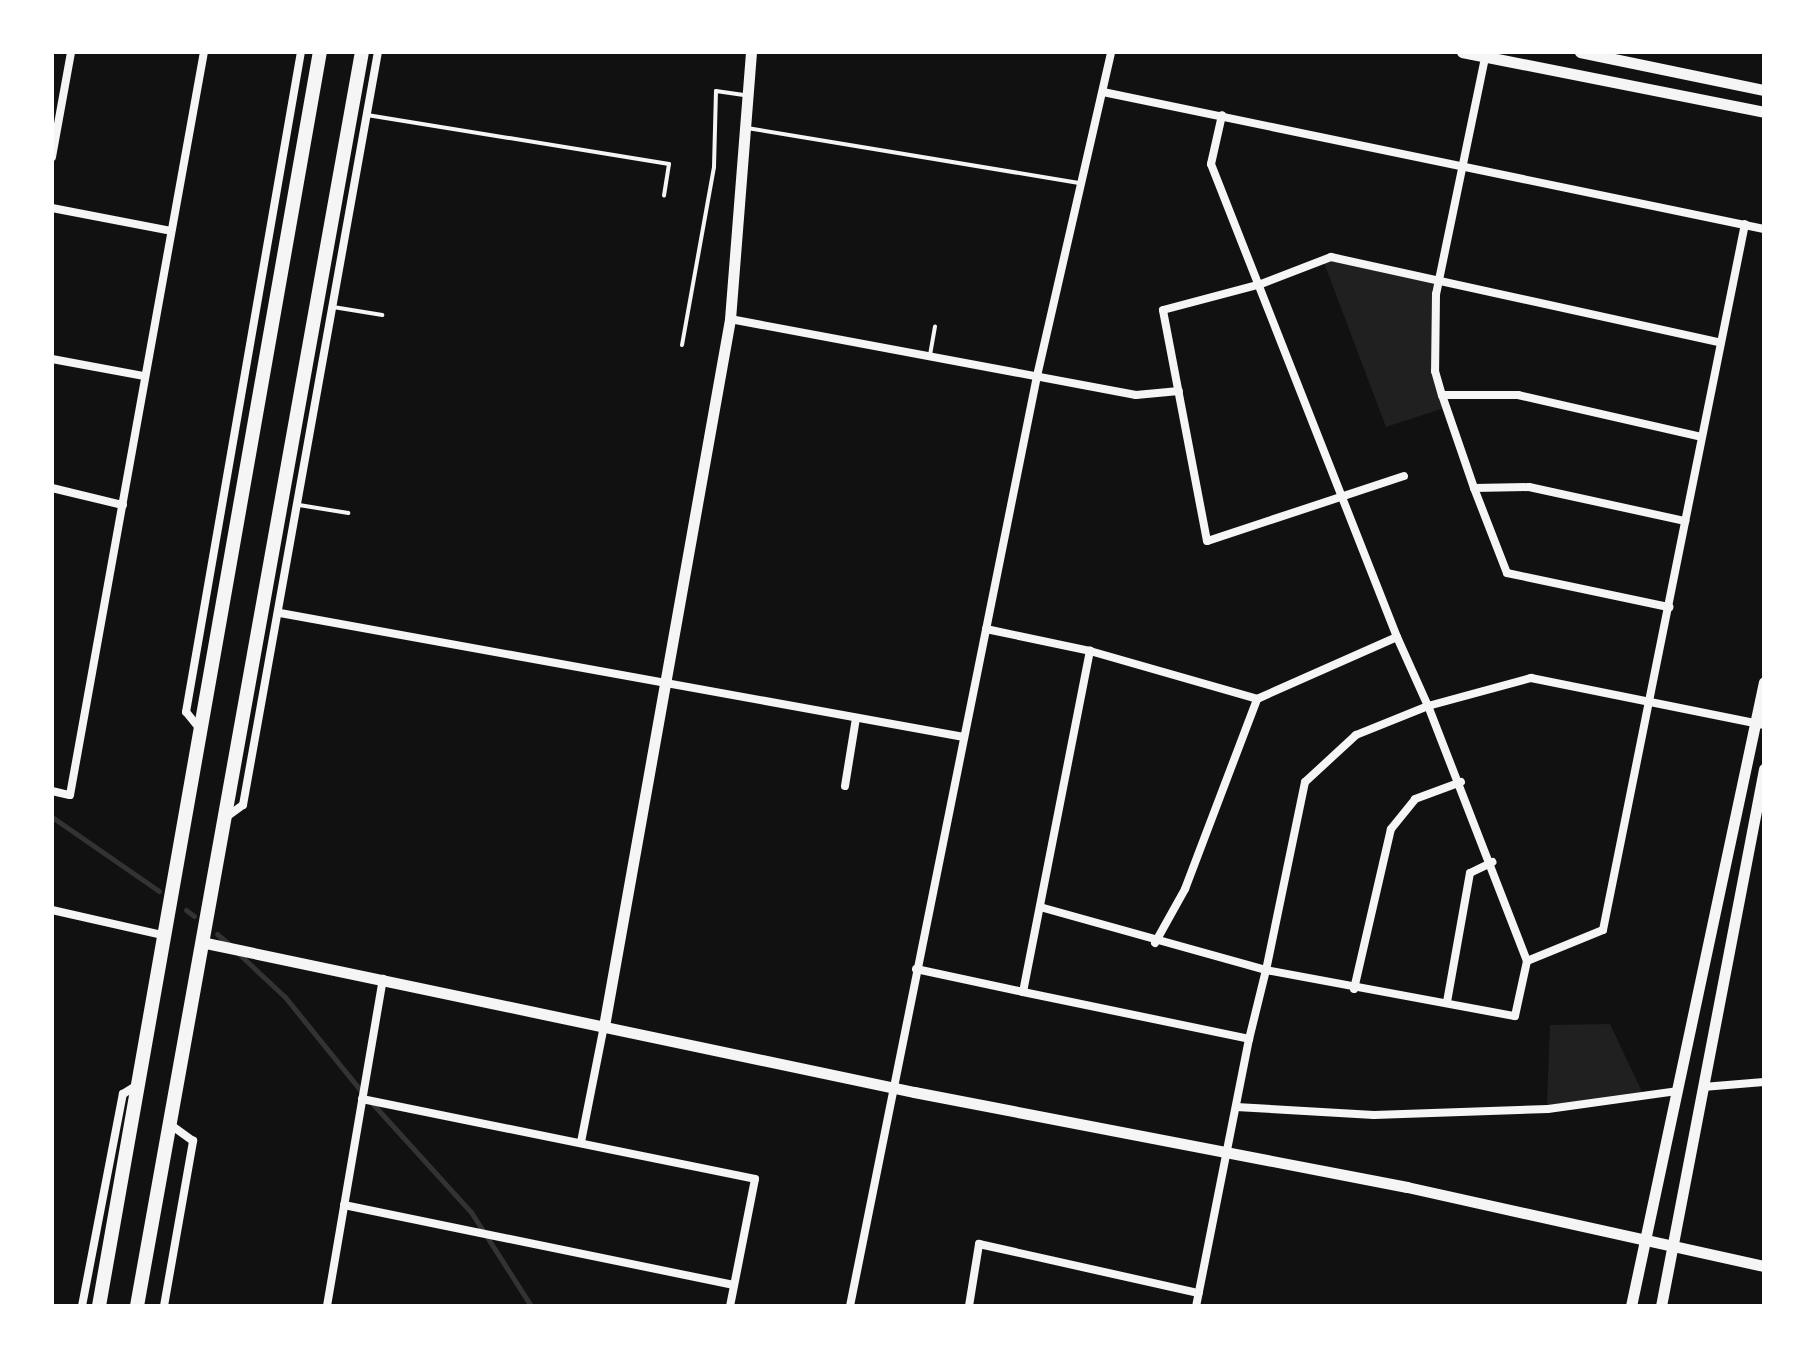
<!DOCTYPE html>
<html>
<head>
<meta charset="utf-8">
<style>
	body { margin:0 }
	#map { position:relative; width:1816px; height:1358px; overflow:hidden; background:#111; font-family:"Space Grotesk",sans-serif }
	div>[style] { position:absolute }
	.green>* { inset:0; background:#202020 }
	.stream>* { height:5px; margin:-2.5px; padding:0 2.5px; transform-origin:2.5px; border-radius:2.5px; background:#333 }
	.service>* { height:4px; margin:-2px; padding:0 2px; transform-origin:2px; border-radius:2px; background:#f5f5f5 }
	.minor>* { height:8px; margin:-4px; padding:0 4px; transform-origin:4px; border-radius:4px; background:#f5f5f5 }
	.tertiary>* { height:11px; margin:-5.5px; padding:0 5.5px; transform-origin:5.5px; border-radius:5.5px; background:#f5f5f5 }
	.trunk>* { height:14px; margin:-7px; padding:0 7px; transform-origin:7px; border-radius:7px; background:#f5f5f5 }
	span { translate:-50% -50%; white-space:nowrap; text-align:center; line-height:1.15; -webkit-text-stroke:8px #fff; paint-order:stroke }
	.frame { position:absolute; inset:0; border:54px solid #fff; pointer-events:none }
</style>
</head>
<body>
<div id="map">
	<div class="green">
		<i style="clip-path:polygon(1331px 257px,1439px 280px,1435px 371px,1447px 407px,1386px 427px,1323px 260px)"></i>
		<i style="clip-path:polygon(1610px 1024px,1643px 1094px,1547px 1105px,1550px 1025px)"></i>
	</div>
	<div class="stream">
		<i style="left:52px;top:817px;width:130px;rotate:34.7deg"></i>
		<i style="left:186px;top:910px;width:10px;rotate:37deg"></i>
		<i style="left:217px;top:934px;width:16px;rotate:40deg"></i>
		<i style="left:239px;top:954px;width:63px;rotate:43.1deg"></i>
		<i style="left:285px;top:997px;width:122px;rotate:51deg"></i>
		<i style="left:372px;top:1103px;width:147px;rotate:47.8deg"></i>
		<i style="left:471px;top:1212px;width:112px;rotate:57.4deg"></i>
	</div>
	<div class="service">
		<i style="left:367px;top:115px;width:306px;rotate:9.2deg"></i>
		<i style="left:669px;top:164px;width:32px;rotate:99deg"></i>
		<i style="left:747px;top:128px;width:338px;rotate:9.4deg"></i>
		<i style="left:333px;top:307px;width:50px;rotate:9.3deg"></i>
		<i style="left:682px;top:345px;width:181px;rotate:-79.8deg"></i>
		<i style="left:714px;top:167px;width:76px;rotate:-88.5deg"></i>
		<i style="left:716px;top:91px;width:28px;rotate:8deg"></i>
		<i style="left:930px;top:355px;width:29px;rotate:-80deg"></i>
		<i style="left:299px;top:505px;width:50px;rotate:9.3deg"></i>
	</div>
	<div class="minor">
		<i style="left:1486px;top:53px;width:246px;rotate:101.7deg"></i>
		<i style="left:1436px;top:294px;width:77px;rotate:90.7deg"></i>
		<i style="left:1435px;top:371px;width:25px;rotate:74deg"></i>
		<i style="left:1442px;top:395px;width:76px"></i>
		<i style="left:1518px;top:395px;width:188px;rotate:12.9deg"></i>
		<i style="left:1103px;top:92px;width:675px;rotate:11.71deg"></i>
		<i style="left:52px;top:157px;width:107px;rotate:-79.7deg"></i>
		<i style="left:52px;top:208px;width:121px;rotate:10.9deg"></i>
		<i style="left:730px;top:319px;width:413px;rotate:10.6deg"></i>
		<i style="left:1136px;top:395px;width:43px;rotate:-5.3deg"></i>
		<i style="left:52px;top:359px;width:94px;rotate:10.5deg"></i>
		<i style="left:1442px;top:395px;width:98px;rotate:71deg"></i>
		<i style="left:1474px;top:488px;width:55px;rotate:-1deg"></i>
		<i style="left:1529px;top:487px;width:160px;rotate:12.3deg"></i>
		<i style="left:1404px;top:476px;width:207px;rotate:161.7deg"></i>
		<i style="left:1207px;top:541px;width:235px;rotate:-100.8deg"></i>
		<i style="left:1163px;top:310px;width:101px;rotate:-14.9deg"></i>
		<i style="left:1261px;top:284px;width:75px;rotate:-21.1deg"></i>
		<i style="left:1331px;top:257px;width:399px;rotate:12.4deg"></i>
		<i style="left:52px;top:488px;width:73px;rotate:13.5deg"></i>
		<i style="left:1474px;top:488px;width:91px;rotate:68.8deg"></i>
		<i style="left:1507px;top:573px;width:166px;rotate:11.9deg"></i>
		<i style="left:280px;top:613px;width:695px;rotate:10.28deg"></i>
		<i style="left:986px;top:629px;width:106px;rotate:11.9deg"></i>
		<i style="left:1090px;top:651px;width:174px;rotate:16deg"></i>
		<i style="left:1257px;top:699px;width:153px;rotate:-23.9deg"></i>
		<i style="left:1397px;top:637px;width:508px;rotate:-111.47deg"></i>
		<i style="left:1211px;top:164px;width:50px;rotate:-77.3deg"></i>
		<i style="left:1397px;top:637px;width:76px;rotate:65.8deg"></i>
		<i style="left:1428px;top:706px;width:107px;rotate:-15.2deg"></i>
		<i style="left:1531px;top:678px;width:238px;rotate:11.4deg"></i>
		<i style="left:200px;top:729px;width:22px;rotate:-129deg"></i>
		<i style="left:186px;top:712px;width:670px;rotate:-80.12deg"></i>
		<i style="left:845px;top:786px;width:69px;rotate:-80.8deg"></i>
		<i style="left:52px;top:791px;width:18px;rotate:13deg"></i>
		<i style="left:70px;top:795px;width:755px;rotate:-79.78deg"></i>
		<i style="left:225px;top:818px;width:22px;rotate:-36deg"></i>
		<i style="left:243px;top:805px;width:765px;rotate:-79.84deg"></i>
		<i style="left:1040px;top:907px;width:235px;rotate:15.6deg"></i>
		<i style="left:1266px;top:970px;width:253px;rotate:10.5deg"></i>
		<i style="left:1515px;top:1016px;width:56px;rotate:-77.7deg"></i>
		<i style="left:1527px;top:961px;width:274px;rotate:-111.2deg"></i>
		<i style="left:1428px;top:706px;width:78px;rotate:158.1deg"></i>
		<i style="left:1356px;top:735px;width:69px;rotate:137.3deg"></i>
		<i style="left:1305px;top:782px;width:192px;rotate:101.7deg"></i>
		<i style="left:1266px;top:970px;width:71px;rotate:103.8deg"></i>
		<i style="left:52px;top:910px;width:117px;rotate:12.8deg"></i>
		<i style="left:1155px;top:943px;width:62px;rotate:-60.9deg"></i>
		<i style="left:1185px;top:889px;width:203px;rotate:-69.2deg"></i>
		<i style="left:1527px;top:961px;width:82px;rotate:-22.2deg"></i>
		<i style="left:1603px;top:930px;width:720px;rotate:-78.63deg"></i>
		<i style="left:916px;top:969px;width:109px;rotate:12.1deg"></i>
		<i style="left:1023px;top:992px;width:348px;rotate:-78.9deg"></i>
		<i style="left:1354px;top:989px;width:164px;rotate:-77deg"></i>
		<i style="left:1391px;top:829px;width:38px;rotate:-51deg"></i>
		<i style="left:1415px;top:799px;width:49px;rotate:-20.3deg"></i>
		<i style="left:1023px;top:992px;width:231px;rotate:11.7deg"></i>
		<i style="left:1249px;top:1039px;width:272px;rotate:101.2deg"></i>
		<i style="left:1447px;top:1002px;width:131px;rotate:-79.9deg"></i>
		<i style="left:1470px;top:873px;width:25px;rotate:-26deg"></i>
		<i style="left:1703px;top:1087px;width:61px;rotate:-4.7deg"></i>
		<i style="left:362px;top:1099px;width:401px;rotate:11.5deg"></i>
		<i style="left:755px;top:1179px;width:129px;rotate:101.1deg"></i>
		<i style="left:1236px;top:1107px;width:138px;rotate:3.3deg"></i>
		<i style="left:1374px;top:1115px;width:174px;rotate:-2deg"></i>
		<i style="left:1548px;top:1109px;width:130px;rotate:-7.9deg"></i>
		<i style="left:581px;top:1142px;width:118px;rotate:-78.8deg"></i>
		<i style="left:344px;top:1205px;width:398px;rotate:11.6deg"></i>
		<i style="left:82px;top:1306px;width:216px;rotate:-79.1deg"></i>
		<i style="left:123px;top:1094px;width:19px;rotate:-32deg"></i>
		<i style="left:164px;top:1306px;width:168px;rotate:-80deg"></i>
		<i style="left:193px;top:1141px;width:29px;rotate:-144deg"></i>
		<i style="left:327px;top:1306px;width:332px;rotate:-80.3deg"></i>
		<i style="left:850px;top:1306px;width:949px;rotate:-78.63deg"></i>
		<i style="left:1037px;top:376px;width:332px;rotate:-77.1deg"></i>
		<i style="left:969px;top:1306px;width:63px;rotate:-80.8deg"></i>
		<i style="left:979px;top:1244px;width:225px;rotate:12.6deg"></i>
	</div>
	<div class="tertiary">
		<i style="left:1462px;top:52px;width:308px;rotate:11.2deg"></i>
		<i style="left:1580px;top:52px;width:188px;rotate:11.7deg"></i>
		<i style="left:201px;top:942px;width:729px;rotate:11.88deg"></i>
		<i style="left:914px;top:1092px;width:502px;rotate:10.91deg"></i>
		<i style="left:1407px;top:1187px;width:366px;rotate:12.5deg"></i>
		<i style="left:604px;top:1026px;width:718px;rotate:-79.89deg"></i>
		<i style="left:730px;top:319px;width:268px;rotate:-85.5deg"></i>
		<i style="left:1631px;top:1306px;width:638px;rotate:-77.97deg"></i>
		<i style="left:1661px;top:1306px;width:547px;rotate:-79.14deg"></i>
	</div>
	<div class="trunk">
		<i style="left:99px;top:1306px;width:1273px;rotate:-80.01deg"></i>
		<i style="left:137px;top:1306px;width:1274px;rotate:-79.83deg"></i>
	</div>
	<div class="frame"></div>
</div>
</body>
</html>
